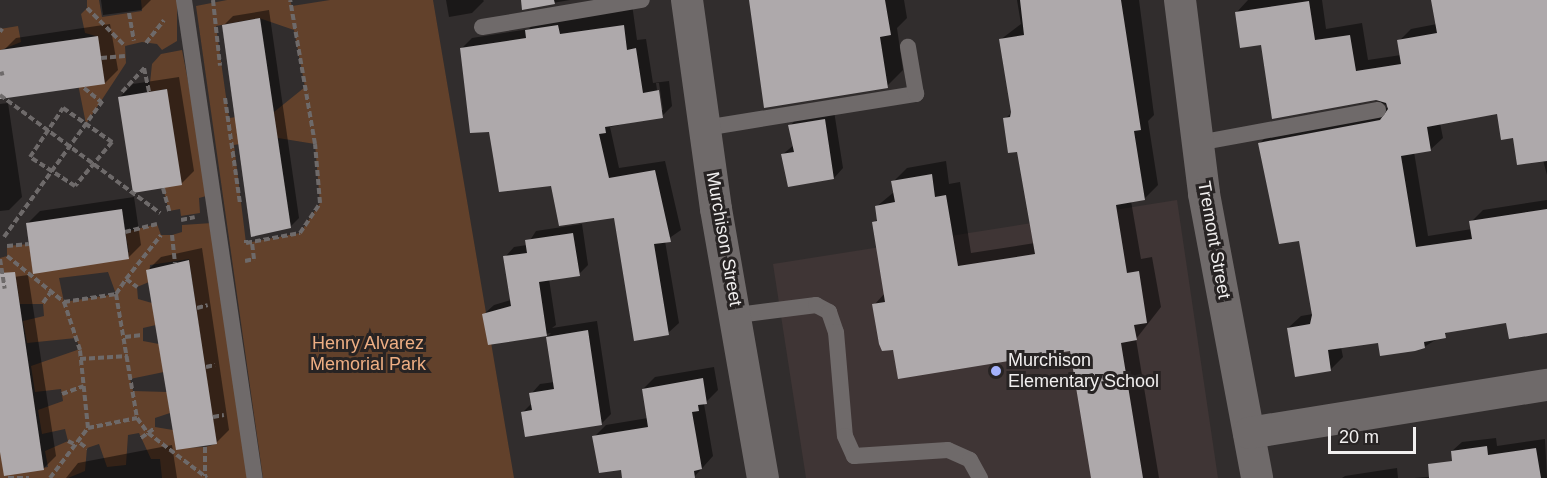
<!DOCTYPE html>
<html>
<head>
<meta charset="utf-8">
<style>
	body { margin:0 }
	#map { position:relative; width:1547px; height:478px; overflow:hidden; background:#312d2d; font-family:Helvetica,sans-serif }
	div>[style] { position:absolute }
	.built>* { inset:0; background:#3f3535 }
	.green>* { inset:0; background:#62412b }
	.shadow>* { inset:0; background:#0007 }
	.building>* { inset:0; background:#aea9ab }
	.path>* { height:4px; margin-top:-2px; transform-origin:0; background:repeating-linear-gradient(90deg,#6e6a6a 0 6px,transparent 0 9px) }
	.lane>* { height:16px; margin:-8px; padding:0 8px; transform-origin:8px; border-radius:8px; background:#6f6a6a }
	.street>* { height:32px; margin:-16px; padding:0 16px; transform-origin:16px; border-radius:16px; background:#6f6a6a }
	.dots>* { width:16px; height:16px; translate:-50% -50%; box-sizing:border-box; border:3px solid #272323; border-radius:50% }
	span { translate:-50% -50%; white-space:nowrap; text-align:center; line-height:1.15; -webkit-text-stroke:6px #272323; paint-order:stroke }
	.street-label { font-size:18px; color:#f1efef }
	.park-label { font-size:18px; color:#eeae83 }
	.poi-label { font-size:18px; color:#f1efef }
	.left { translate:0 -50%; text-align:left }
	.scale { position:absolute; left:1328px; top:427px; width:88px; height:27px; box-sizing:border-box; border:3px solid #f1efef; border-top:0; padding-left:8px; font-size:18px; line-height:21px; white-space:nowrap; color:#f1efef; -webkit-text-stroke:4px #272323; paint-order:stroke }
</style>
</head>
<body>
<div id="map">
	<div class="built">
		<i style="clip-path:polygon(1177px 200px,1218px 478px,806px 478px,773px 264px)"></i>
	</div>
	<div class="green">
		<i style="clip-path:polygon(87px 0,99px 0,102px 17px,142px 11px,141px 0,177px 0,177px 41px,162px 50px,157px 44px,142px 42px,125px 46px,126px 63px,86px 124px,78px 84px,101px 58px,96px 36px,85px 33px,81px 14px,87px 8px)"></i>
		<i style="clip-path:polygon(evenodd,227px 0,290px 0,292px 6px,330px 0,433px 0,514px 478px,263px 478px,196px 6px,227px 0,259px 18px,294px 30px,305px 87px,274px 112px,229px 118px,216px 26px,259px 18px,227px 0,278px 138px,315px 144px,320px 203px,300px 233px,246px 243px,234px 145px,278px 138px)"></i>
		<i style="clip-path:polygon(18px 26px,21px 42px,1px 50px,0 74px,0 29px)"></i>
		<i style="clip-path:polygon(182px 50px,210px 195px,199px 198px,200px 213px,181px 216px,180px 209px,169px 211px,163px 188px,178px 181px,166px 89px,149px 92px,152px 64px,161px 54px)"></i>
		<i style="clip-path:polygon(evenodd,212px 223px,252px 478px,162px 478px,160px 459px,151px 459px,139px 433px,128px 435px,126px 465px,107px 467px,99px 444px,87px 448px,85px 471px,68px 478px,0 478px,0 443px,8px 474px,48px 467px,45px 451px,68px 441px,65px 429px,42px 434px,38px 410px,63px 401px,61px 389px,35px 392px,31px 366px,80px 349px,76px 338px,27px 343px,23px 321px,44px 316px,43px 304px,20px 304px,17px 285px,0 289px,0 258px,7px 256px,7px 246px,29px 244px,36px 267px,129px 252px,125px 232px,157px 224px,161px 235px,172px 235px,182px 232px,182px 225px,212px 223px,189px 259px,216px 444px,205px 447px,179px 448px,173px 430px,155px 427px,155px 418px,170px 413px,167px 392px,133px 391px,130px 379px,164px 372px,159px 344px,143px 341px,143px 328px,156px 325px,152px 303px,138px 299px,137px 287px,149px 282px,150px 265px,189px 259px,212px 223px,108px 272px,116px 294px,64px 302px,59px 278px,108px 272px)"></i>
	</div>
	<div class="shadow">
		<i style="clip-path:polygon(101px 0,151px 0,141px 10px,103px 15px)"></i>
		<i style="clip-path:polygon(446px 0,483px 0,484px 1px,472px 13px,449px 17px)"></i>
		<i style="clip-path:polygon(522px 0,570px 0,523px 8px)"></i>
		<i style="clip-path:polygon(751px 0,904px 0,907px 18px,897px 28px,903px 70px,887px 86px)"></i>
		<i style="clip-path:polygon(1017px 0,1139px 0,1154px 115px,1148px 121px,1158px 185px,1144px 199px,1131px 201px,1141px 259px,1152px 257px,1161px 307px,1136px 339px,1159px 478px,1093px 478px,1072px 349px,894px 348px,874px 305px,885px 293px,874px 223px,878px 218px,876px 207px,894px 192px,893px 182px,907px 168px,946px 161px,949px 184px,960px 182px,971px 253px,1035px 243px,1018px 151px,1005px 119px,1012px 112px,1000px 40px,1021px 24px)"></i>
		<i style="clip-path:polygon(1248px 0,1322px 0,1326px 29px,1362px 23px,1368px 60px,1401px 55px,1399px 41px,1411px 29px,1437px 24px,1432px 0,1547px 0,1547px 175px,1543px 160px,1514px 136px,1498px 112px,1440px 123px,1443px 138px,1430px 150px,1414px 152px,1428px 236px,1472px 229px,1471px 222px,1483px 210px,1547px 200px,1547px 331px,1508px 322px,1452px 330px,1424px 347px,1379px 341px,1341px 347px,1343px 357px,1330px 370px,1288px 328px,1301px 316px,1313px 314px,1301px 239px,1260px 143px,1272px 131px,1390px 107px,1262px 43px,1236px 13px)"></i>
		<i style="clip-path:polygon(evenodd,632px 4px,637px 40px,646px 39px,653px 83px,669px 81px,672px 106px,662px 116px,610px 127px,619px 168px,665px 161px,681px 230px,665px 241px,679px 323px,668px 333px,615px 216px,552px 184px,490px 130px,462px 48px,472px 38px,529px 29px,537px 20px,632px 4px,656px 83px,659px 83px,663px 110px,660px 110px,656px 83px)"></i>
		<i style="clip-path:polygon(269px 10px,299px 218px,290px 227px,223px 26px,233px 16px)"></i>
		<i style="clip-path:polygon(110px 24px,118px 70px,105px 83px,3px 51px,16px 38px)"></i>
		<i style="clip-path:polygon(179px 77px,194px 171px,181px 184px,120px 97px,133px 84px)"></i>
		<i style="clip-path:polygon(8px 103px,22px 197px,9px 210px,0 211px,0 104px)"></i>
		<i style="clip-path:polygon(834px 111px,843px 168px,834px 178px,783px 154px,794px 145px,790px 126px,799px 116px)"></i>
		<i style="clip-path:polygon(134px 197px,141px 245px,128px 258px,27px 224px,40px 211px)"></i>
		<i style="clip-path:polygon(582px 224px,588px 265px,579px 274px,549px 279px,556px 325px,552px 328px,597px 321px,611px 414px,601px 424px,523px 412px,532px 403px,531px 394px,540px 384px,555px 382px,547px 337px,551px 333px,489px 344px,484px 314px,494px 305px,511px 300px,505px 257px,514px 247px,527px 245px,536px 231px)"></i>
		<i style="clip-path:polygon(202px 248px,229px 430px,216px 443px,148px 270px,161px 257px)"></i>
		<i style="clip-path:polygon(28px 275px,56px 456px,43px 469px,0 441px,0 279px)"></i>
		<i style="clip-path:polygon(714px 367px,718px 390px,704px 404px,713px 456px,695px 476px,624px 478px,622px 468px,594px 437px,606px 425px,648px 418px,643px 389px,655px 377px)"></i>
		<i style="clip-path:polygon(1496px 438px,1497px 446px,1545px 439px,1547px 478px,1414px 478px,1455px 475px,1452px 451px,1462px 442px)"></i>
		<i style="clip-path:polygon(172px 445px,177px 478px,66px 478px,78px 463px)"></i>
		<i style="clip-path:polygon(1397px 468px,1398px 478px,1342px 478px,1345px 476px)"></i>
	</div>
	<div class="building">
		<i style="clip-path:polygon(521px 0,554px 0,555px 4px,522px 10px)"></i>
		<i style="clip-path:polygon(749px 0,885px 0,891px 35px,880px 37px,888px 88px,764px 108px)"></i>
		<i style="clip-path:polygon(1020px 0,1121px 0,1141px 130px,1134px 131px,1145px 200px,1116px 205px,1127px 273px,1139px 271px,1147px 323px,1134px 325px,1137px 340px,1121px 343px,1143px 478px,1091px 478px,1070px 351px,898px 379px,893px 350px,882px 351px,879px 344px,872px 304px,885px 302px,872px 222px,877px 221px,875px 206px,895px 202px,891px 181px,932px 174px,935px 197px,946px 195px,958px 266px,1035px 254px,1017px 152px,1008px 153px,1003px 118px,1010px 117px,1011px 112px,999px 39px,1024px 35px)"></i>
		<i style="clip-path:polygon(1431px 0,1547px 0,1547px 161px,1517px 165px,1513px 138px,1501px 140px,1497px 114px,1427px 127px,1431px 151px,1401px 156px,1416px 247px,1472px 239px,1469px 221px,1547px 209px,1547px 333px,1509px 339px,1506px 323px,1445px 333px,1446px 338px,1424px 342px,1425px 348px,1415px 351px,1380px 356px,1378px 343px,1328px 350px,1331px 371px,1295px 377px,1287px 328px,1310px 324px,1312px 315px,1299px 241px,1279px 244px,1258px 143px,1380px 120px,1388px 109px,1386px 103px,1376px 100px,1272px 119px,1261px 45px,1240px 48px,1235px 12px,1309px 1px,1315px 40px,1350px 35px,1356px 71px,1401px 64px,1397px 40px,1437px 33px)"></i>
		<i style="clip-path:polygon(260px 18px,291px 228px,251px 237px,222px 25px)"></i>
		<i style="clip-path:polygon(558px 25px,560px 34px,624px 25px,627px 50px,636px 48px,643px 93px,659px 90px,663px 118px,605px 127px,606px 133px,599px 134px,609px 178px,655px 170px,671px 242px,654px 244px,669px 335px,634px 341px,614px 218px,559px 226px,551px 186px,499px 192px,489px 132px,470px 133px,460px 48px,526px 38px,525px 30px)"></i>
		<i style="clip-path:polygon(98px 36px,105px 84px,0 99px,0 50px)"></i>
		<i style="clip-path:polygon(167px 89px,182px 185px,133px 193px,118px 97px)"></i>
		<i style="clip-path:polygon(825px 119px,834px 179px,788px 187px,781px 154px,794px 152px,788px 125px)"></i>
		<i style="clip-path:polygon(122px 209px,129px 259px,33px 274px,26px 223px)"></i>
		<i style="clip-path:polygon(573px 233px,580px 276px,539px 282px,547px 336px,488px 345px,482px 314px,511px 306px,503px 256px,527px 253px,525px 240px)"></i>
		<i style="clip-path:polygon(189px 260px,217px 444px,176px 450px,146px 270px)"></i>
		<i style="clip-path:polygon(15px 272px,44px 470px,4px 476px,0 452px,0 273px)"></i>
		<i style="clip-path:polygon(588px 330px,602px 425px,525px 437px,521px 412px,532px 410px,529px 393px,554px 389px,546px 337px)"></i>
		<i style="clip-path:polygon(703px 378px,707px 404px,698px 405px,699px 411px,692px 412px,702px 469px,694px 471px,695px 478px,622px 478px,621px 470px,599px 473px,592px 436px,648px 427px,642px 389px)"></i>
		<i style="clip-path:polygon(1487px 446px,1488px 455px,1536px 448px,1541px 478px,1429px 478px,1428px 464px,1452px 461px,1451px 451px)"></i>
	</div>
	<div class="path">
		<i style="left:213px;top:0;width:66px;rotate:83.9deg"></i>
		<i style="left:87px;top:8px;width:54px;rotate:45deg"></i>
		<i style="left:129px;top:13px;width:28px;rotate:80deg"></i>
		<i style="left:0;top:32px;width:4px;rotate:-56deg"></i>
		<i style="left:146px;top:43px;width:29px;rotate:-52deg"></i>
		<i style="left:101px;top:58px;width:24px;rotate:-5deg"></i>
		<i style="left:0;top:74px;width:4px;rotate:-14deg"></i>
		<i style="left:84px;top:88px;width:22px;rotate:39deg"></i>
		<i style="left:122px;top:92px;width:33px;rotate:-47deg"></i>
		<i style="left:144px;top:68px;width:25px;rotate:78deg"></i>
		<i style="left:0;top:95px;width:199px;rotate:36.4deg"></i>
		<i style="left:225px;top:98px;width:106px;rotate:81.9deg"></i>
		<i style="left:63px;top:108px;width:60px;rotate:34.8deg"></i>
		<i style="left:112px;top:142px;width:57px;rotate:130.1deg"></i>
		<i style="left:75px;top:186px;width:54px;rotate:-147.2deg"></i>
		<i style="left:30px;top:157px;width:59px;rotate:-56deg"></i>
		<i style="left:163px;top:188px;width:24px;rotate:75deg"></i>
		<i style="left:181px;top:220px;width:14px;rotate:-12deg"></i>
		<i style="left:125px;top:232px;width:33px;rotate:-14deg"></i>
		<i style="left:172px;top:235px;width:28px;rotate:84deg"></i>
		<i style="left:4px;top:237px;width:169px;rotate:-54.1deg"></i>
		<i style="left:246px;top:240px;width:3px;rotate:90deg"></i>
		<i style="left:246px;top:243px;width:55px;rotate:-10.5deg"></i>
		<i style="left:300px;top:233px;width:36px;rotate:-56deg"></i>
		<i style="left:320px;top:203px;width:59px;rotate:-94.8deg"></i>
		<i style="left:315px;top:144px;width:146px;rotate:-99.8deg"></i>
		<i style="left:7px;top:246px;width:22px;rotate:-5deg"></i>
		<i style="left:7px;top:256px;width:73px;rotate:38.9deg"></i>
		<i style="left:0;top:259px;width:30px;rotate:81deg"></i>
		<i style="left:245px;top:261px;width:9px;rotate:-13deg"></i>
		<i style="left:254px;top:259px;width:17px;rotate:-97deg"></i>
		<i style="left:126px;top:279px;width:56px;rotate:-51.5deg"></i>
		<i style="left:116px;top:294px;width:18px;rotate:-56deg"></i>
		<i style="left:126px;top:279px;width:14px;rotate:36deg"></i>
		<i style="left:43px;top:303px;width:12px;rotate:-55deg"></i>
		<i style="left:197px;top:308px;width:11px;rotate:-15deg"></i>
		<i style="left:125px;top:337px;width:17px;rotate:-7deg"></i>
		<i style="left:80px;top:359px;width:48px;rotate:-3.6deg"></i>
		<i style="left:206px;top:367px;width:9px;rotate:-13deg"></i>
		<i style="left:62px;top:394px;width:23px;rotate:-20deg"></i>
		<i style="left:213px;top:417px;width:11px;rotate:-10deg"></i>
		<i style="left:88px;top:428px;width:50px;rotate:-11.5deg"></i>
		<i style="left:141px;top:438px;width:17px;rotate:-36deg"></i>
		<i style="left:68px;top:441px;width:9px;rotate:27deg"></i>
		<i style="left:80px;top:443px;width:9px;rotate:36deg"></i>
		<i style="left:205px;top:447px;width:29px;rotate:90deg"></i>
		<i style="left:8px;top:478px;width:21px"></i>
		<i style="left:50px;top:478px;width:63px;rotate:-52.8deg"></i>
		<i style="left:88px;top:428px;width:78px;rotate:-95.9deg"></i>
		<i style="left:80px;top:350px;width:51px;rotate:-108.4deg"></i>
		<i style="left:64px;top:302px;width:53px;rotate:-8.7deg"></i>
		<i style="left:116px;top:294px;width:126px;rotate:80.4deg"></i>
		<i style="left:137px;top:418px;width:19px;rotate:54deg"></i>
		<i style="left:148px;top:433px;width:74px;rotate:37.3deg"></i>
	</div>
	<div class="lane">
		<i style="left:184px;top:0;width:483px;rotate:81.6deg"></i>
		<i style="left:482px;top:27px;width:162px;rotate:-9.6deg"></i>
		<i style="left:705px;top:128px;width:214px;rotate:-9.2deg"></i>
		<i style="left:916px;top:94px;width:48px;rotate:-99.7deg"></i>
		<i style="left:1198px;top:143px;width:183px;rotate:-10.4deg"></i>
		<i style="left:738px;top:315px;width:79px;rotate:-7.3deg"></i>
		<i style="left:816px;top:305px;width:15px;rotate:28deg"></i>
		<i style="left:829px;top:312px;width:21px;rotate:71deg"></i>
		<i style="left:836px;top:332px;width:104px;rotate:85.1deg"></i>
		<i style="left:845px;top:436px;width:22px;rotate:66deg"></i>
		<i style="left:854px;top:456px;width:94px;rotate:-3.7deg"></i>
		<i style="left:948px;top:450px;width:24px;rotate:24deg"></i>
		<i style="left:970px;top:460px;width:21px;rotate:61deg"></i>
	</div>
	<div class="street">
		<i style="left:687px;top:0;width:211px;rotate:82.1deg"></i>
		<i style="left:716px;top:209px;width:273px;rotate:80.1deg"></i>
		<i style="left:1180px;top:0;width:195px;rotate:82.9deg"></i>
		<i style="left:1204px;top:194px;width:289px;rotate:79.4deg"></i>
		<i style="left:1249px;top:433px;width:302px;rotate:-9.2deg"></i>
	</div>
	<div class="dots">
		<i style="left:996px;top:371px;background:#a4b2fc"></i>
	</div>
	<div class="street-label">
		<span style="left:724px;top:239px;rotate:80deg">Murchison Street</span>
		<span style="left:1214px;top:240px;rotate:80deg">Tremont Street</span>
	</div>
	<div class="park-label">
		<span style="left:368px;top:354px">Henry Alvarez<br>Memorial Park</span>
	</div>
	<div class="poi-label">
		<span class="left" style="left:1008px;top:371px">Murchison<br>Elementary School</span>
	</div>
	<div class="scale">20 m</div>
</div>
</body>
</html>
